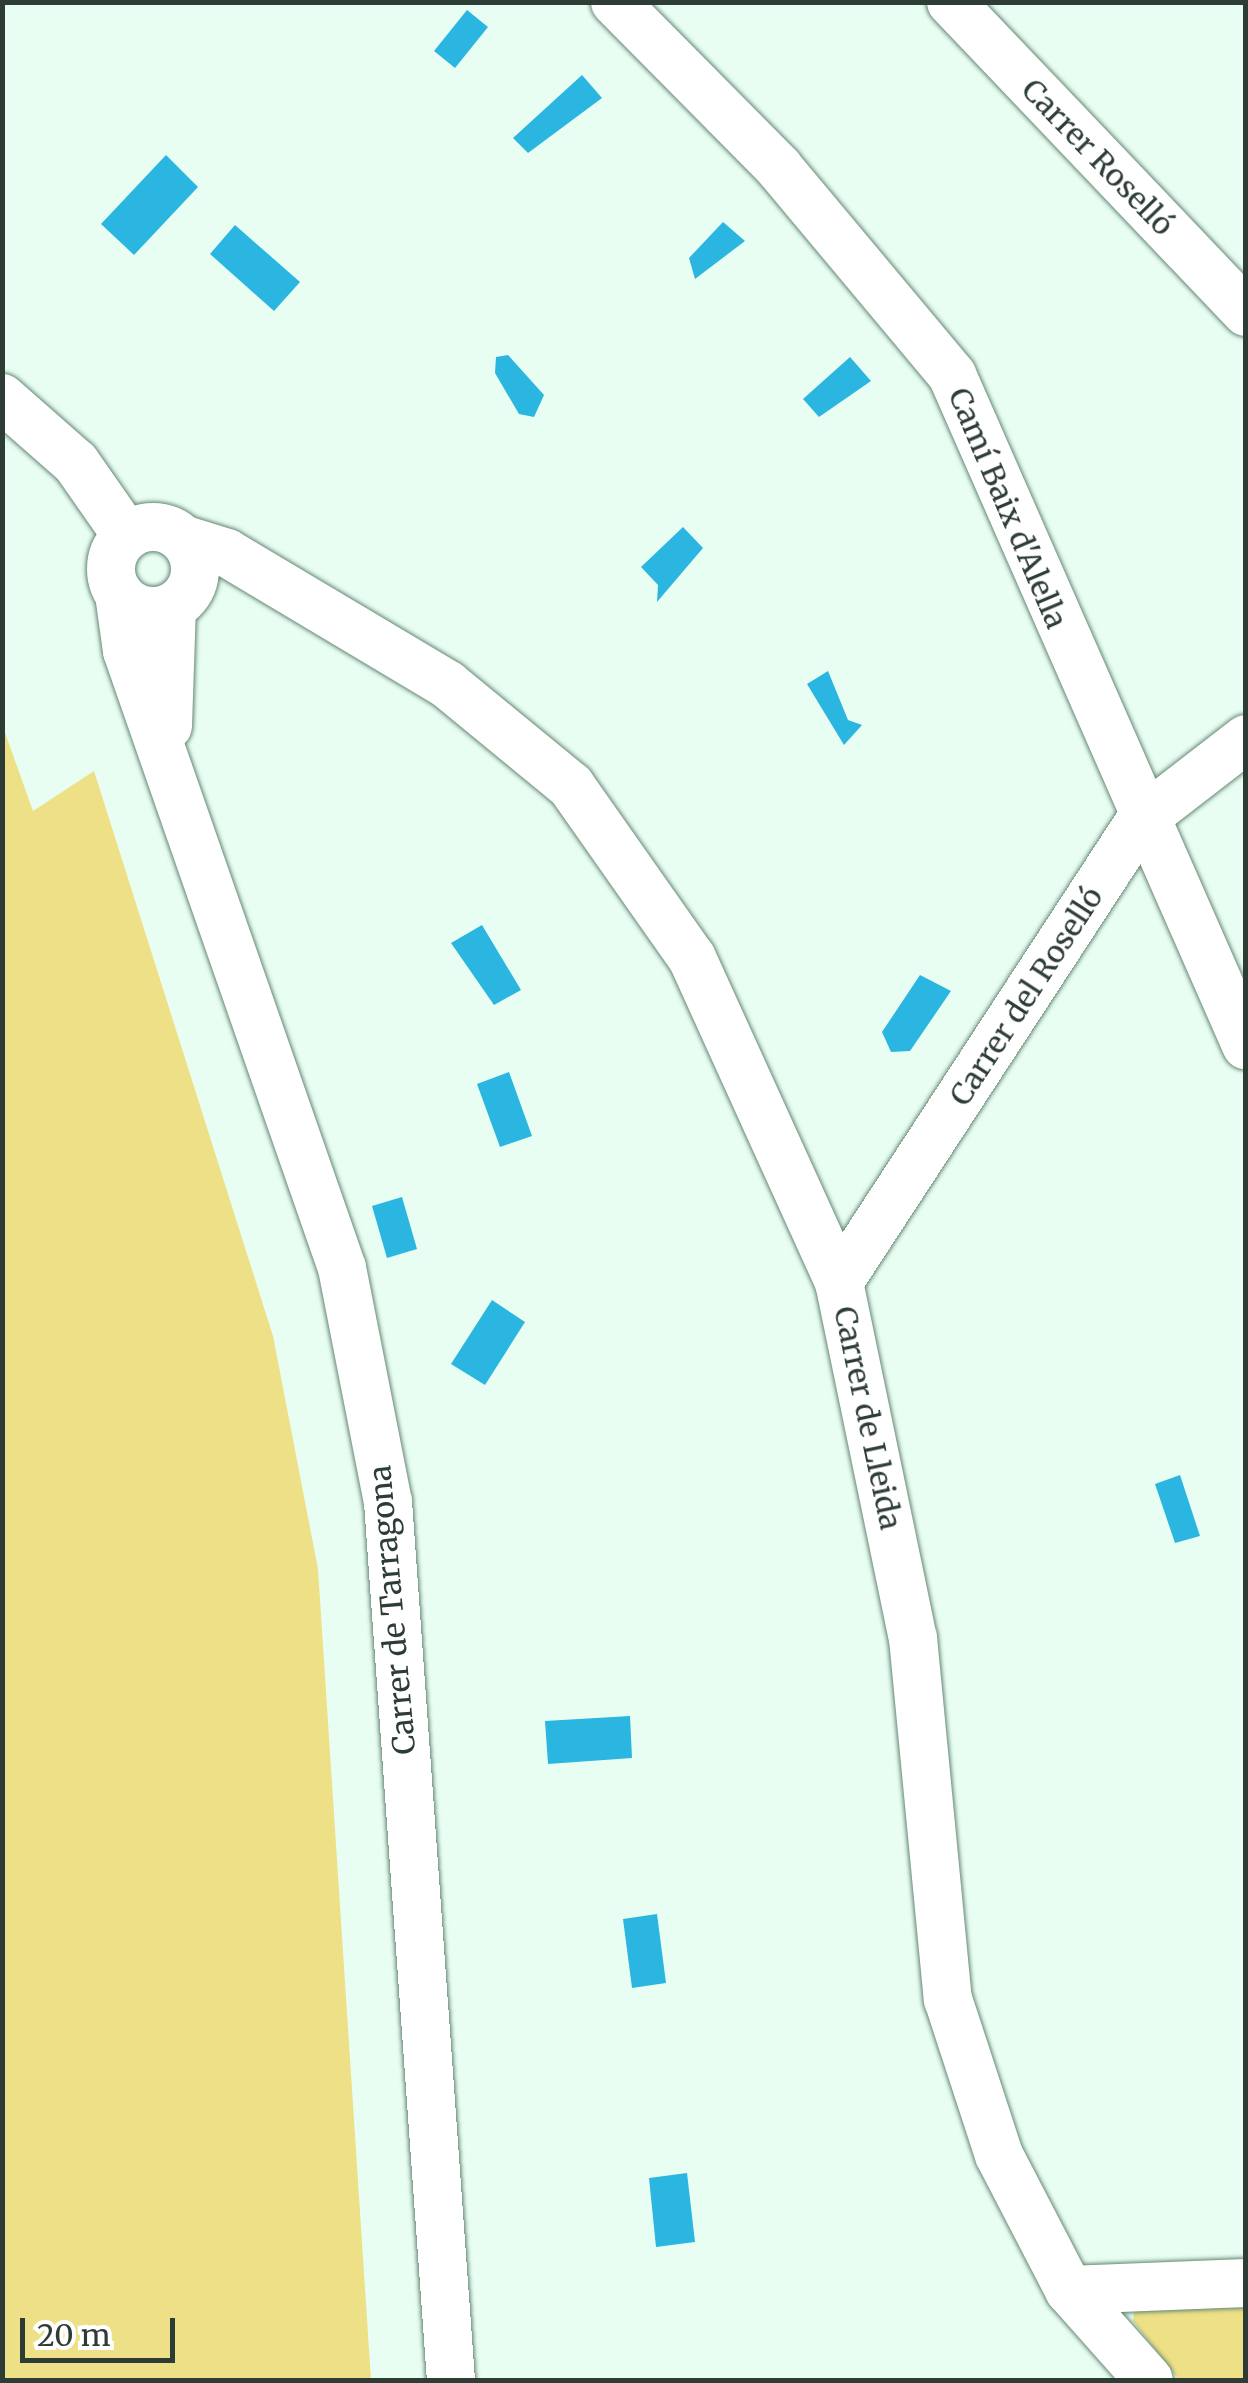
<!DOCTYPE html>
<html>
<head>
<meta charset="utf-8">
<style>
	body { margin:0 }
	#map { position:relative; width:1248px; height:2383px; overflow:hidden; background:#e8fef2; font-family:Merriweather,serif }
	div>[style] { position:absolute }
	.green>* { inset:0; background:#eee086 }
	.water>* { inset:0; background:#2ab6e0 }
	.roads { filter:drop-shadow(0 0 2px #658775) drop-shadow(0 0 2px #658775) }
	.minor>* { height:48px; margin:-24px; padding:0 24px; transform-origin:24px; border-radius:24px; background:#fff }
	.minor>.ring { margin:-24px; padding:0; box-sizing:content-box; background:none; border:48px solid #fff; border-radius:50% }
	span { translate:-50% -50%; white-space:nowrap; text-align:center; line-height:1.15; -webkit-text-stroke:9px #fff; paint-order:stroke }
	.street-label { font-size:30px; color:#2d3c34 }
	.frame { position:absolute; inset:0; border:5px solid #2d3c34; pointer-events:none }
	.scale { position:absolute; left:20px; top:2318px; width:155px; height:45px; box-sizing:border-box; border:5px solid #2d3c34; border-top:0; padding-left:12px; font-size:30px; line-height:35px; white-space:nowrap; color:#2d3c34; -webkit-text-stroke:8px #fff; paint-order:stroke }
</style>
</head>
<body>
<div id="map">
	<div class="green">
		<i style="clip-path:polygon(3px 727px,33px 811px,94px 771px,273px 1336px,318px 1569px,371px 2380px,3px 2380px)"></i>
		<i style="clip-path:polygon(1135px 2305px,1245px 2308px,1245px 2380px,1179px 2380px,1133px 2321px)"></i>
	</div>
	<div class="water">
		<i style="clip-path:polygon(467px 10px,488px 27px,455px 68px,434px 51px)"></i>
		<i style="clip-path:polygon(582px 75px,602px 98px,528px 153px,513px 138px)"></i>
		<i style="clip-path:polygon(166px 155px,198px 187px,134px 255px,101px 224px)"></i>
		<i style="clip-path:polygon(723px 222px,745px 241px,695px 279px,689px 258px)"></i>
		<i style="clip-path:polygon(235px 225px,300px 282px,274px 311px,210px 254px)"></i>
		<i style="clip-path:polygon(508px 355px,544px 395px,534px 417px,519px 414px,495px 373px,496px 357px)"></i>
		<i style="clip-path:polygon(850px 357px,871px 381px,819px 417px,803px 399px)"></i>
		<i style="clip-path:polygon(683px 527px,703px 548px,657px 602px,658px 585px,641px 567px)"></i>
		<i style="clip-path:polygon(828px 671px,848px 720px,862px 725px,844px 745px,807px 684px)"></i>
		<i style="clip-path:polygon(482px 925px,521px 990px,494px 1005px,451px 943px)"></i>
		<i style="clip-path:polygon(920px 975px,951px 991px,910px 1051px,891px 1052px,882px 1032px)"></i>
		<i style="clip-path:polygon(509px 1072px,532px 1136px,500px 1147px,477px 1084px)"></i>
		<i style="clip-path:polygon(402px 1197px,417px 1249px,387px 1258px,372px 1206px)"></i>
		<i style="clip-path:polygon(492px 1300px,525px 1322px,485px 1385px,451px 1364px)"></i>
		<i style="clip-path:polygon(1180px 1475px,1200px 1536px,1175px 1543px,1155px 1484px)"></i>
		<i style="clip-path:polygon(630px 1716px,632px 1758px,548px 1764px,545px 1721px)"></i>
		<i style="clip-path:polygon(657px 1914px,666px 1983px,632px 1988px,623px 1919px)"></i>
		<i style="clip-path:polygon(687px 2173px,695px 2242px,656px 2247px,649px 2178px)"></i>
	</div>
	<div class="roads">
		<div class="minor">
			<i style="left:615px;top:2px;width:233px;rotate:45.3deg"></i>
			<i style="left:779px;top:168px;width:270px;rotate:50.1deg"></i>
			<i style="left:952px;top:375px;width:732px;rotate:66.31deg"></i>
			<i style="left:951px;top:2px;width:428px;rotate:46.4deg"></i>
			<i style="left:2px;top:398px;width:98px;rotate:41.3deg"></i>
			<i style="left:76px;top:463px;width:89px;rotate:55.1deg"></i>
			<i class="ring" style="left:111px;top:527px;width:36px;height:36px"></i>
			<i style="left:185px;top:540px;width:44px;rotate:17.2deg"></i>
			<i style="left:227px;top:553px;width:257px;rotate:30.8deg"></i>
			<i style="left:448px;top:685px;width:159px;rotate:39.4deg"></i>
			<i style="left:571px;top:786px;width:210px;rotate:54.9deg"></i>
			<i style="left:692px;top:958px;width:356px;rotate:65.6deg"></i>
			<i style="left:839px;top:1282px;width:364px;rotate:78.3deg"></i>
			<i style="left:913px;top:1638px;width:363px;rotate:84.5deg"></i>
			<i style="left:948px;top:1999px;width:164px;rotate:71.9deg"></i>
			<i style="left:999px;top:2155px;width:152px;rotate:62.6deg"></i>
			<i style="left:1069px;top:2290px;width:120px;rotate:48.4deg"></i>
			<i style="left:119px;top:594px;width:58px;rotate:82deg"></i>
			<i style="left:127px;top:651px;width:653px;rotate:70.79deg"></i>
			<i style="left:342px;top:1268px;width:238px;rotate:78.9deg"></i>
			<i style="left:388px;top:1502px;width:880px;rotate:85.9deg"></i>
			<i style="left:168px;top:726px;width:118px;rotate:-88.1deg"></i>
			<i style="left:839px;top:1282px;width:551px;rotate:-56.86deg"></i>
			<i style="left:1140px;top:821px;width:134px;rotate:-37.7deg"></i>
			<i style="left:1069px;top:2290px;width:177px;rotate:-2.3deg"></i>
		</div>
	</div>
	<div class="street-label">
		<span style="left:1098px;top:157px;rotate:46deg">Carrer Roselló</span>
		<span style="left:1008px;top:508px;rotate:67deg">Camí Baix d'Alella</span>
		<span style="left:1026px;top:996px;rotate:-57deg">Carrer del Roselló</span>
		<span style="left:868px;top:1418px;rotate:78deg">Carrer de Lleida</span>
		<span style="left:392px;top:1610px;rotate:-95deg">Carrer de Tarragona</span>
	</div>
	<div class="frame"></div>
	<div class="scale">20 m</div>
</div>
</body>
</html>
